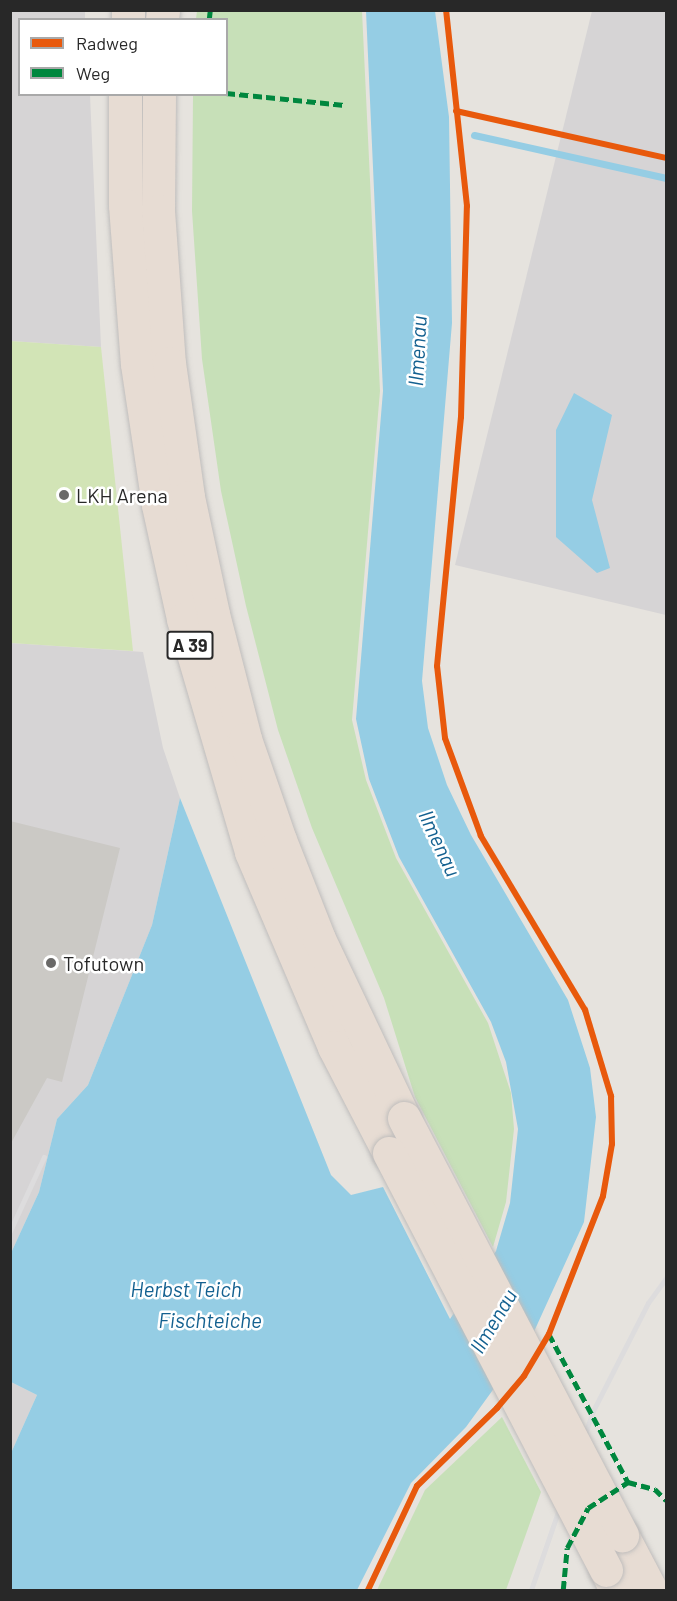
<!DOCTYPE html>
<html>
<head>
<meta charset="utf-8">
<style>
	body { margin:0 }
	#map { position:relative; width:677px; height:1601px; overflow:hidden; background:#e6e3de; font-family:Barlow,sans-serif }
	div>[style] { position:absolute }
	.industrial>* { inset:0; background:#d6d4d5 }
	.green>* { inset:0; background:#c7e0b8 }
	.pitch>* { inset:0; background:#d2e4b6 }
	.water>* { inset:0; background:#95cde4 }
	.stream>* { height:7px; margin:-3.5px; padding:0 3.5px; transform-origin:3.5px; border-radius:3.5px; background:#95cde4 }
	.building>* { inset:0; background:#cbc9c5 }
	.roads { filter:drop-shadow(0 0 2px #bfbdbc) drop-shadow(0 0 2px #bfbdbc) }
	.highway>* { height:33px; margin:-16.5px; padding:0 16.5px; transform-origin:16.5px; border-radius:16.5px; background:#e7dcd3 }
	.rail>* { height:4.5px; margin:-2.25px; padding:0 2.25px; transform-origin:2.25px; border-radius:2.25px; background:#dddcdd }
	.bridges { filter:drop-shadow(0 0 2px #bfbdbc) drop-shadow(0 0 2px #bfbdbc) }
	.highway-bridge>* { height:33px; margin:-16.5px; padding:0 16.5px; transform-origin:16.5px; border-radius:16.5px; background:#e7dcd3 }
	.quiet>* { height:4.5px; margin-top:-2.25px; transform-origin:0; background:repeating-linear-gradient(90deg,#00873e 0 9px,transparent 0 13.5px) }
	.cycleway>* { height:6px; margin:-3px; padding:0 3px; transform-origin:3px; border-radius:3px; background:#e8590c }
	.dots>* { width:16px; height:16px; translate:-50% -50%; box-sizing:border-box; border:3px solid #fff; border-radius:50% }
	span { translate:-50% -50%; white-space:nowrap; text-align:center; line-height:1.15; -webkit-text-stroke:5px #fff; paint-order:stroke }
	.shield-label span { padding:2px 4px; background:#fff; border:2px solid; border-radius:4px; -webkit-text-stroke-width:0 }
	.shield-label { font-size:18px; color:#282828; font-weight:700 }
	.poi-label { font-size:20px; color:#282828 }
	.left { translate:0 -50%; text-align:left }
	.water-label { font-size:21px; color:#146190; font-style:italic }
	.frame { position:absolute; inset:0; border:12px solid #282828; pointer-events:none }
	.legend { position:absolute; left:18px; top:18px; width:210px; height:78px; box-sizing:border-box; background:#fff; border:2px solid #a9a9a9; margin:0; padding:8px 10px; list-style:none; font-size:18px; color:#282828 }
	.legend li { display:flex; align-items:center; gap:12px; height:30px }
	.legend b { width:30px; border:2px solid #a9a9a9 }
</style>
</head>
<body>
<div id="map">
	<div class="industrial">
		<i style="clip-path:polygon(10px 11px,85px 11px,85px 19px,20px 20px,20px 94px,90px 95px,101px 347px,11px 341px)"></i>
		<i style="clip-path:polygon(592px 11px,666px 11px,666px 615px,455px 565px)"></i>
		<i style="clip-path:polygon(11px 643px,143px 652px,163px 748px,180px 798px,152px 925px,88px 1085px,57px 1119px,39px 1192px,11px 1253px)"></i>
		<i style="clip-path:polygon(11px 1382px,37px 1395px,11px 1453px)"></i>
	</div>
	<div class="green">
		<i style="clip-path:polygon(197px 11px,362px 11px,380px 391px,352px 720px,366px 780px,396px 858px,488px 1023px,511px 1093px,514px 1129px,506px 1202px,493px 1247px,415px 1097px,384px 998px,312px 828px,278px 730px,246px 606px,221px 491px,202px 359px,192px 211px,193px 95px,226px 94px,226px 20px,196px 19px)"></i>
		<i style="clip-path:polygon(502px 1417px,541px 1492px,506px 1590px,377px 1590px,425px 1490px)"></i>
	</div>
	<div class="pitch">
		<i style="clip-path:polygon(10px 341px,101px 347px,133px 651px,11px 643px)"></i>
	</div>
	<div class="water">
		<i style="clip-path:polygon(366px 11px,435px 11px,449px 117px,452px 323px,422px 681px,428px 728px,447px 785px,471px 835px,568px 1000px,590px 1068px,596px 1117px,584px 1222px,532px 1336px,466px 1427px,411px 1483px,357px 1590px,11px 1590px,11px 1453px,37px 1395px,11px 1382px,11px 1253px,39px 1192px,57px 1119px,88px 1085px,152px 925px,180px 798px,331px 1175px,351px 1195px,383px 1187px,450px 1319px,496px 1251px,510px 1203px,518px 1129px,506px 1062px,491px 1022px,399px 857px,369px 779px,356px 719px,383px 391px)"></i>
		<i style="clip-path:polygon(574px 393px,612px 415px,592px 500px,610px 568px,597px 573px,556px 537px,556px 430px)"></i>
	</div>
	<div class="stream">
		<i style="left:474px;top:135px;width:197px;rotate:12.6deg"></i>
	</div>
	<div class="building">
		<i style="clip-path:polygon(10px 821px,120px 848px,62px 1082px,47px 1078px,10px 1145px)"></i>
	</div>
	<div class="roads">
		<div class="highway">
			<i style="left:128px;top:20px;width:10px;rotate:-90deg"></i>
			<i style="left:162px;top:20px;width:10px;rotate:-84deg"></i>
			<i style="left:125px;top:94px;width:111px;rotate:90deg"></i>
			<i style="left:125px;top:205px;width:159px;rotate:85.7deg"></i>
			<i style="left:137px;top:364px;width:143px;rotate:81.5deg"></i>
			<i style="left:158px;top:505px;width:117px;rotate:77.6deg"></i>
			<i style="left:183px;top:619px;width:243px;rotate:73.7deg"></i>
			<i style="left:251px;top:852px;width:212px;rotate:66.9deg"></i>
			<i style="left:334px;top:1047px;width:119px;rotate:62.6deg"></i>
			<i style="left:159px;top:94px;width:117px;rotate:90.5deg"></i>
			<i style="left:158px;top:211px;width:152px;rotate:85.9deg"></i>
			<i style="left:169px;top:363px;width:135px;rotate:81.9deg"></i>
			<i style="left:188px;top:497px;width:120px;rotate:77.9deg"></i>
			<i style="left:213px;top:614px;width:129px;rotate:75.6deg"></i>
			<i style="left:245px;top:739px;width:107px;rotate:70.9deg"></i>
			<i style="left:280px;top:840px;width:106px;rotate:68.5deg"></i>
			<i style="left:319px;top:939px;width:198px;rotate:64.6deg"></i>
			<i style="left:622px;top:1535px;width:62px;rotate:62.2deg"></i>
			<i style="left:606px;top:1570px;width:22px;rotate:63deg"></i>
		</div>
	</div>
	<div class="rail">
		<i style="left:10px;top:1231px;width:81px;rotate:-65.3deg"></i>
		<i style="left:531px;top:1590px;width:189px;rotate:-70.9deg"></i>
		<i style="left:593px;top:1411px;width:121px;rotate:-63deg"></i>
		<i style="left:648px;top:1303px;width:31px;rotate:-54deg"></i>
	</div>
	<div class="bridges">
		<div class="highway-bridge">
			<i style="left:404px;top:1118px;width:471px;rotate:62.4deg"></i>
			<i style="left:389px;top:1153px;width:470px;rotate:62.5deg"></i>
		</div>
	</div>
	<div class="quiet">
		<i style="left:209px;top:20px;width:10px;rotate:-84deg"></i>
		<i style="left:226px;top:93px;width:119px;rotate:5.8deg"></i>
		<i style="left:549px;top:1334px;width:168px;rotate:61.9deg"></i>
		<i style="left:563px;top:1590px;width:42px;rotate:-84.6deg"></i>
		<i style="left:567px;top:1548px;width:45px;rotate:-62.3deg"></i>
		<i style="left:588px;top:1508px;width:48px;rotate:-33deg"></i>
		<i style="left:628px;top:1482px;width:28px;rotate:15deg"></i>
		<i style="left:655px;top:1489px;width:16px;rotate:45deg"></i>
	</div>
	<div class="cycleway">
		<i style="left:456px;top:111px;width:215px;rotate:12.6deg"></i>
		<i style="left:368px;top:1590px;width:115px;rotate:-64.8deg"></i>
		<i style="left:417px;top:1486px;width:112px;rotate:-44.3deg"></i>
		<i style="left:497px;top:1408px;width:42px;rotate:-49.8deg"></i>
		<i style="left:524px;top:1376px;width:49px;rotate:-59.2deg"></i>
		<i style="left:549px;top:1334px;width:148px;rotate:-68.6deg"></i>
		<i style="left:603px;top:1196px;width:53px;rotate:-80.2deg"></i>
		<i style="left:612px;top:1144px;width:48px;rotate:-91.2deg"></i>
		<i style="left:611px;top:1096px;width:90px;rotate:-106.8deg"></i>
		<i style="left:585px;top:1010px;width:203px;rotate:-120.9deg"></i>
		<i style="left:481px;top:836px;width:104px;rotate:-110.2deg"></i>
		<i style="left:445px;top:738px;width:72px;rotate:-96.3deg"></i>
		<i style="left:437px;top:666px;width:250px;rotate:-84.5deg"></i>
		<i style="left:461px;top:417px;width:211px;rotate:-88.4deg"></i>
		<i style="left:467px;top:206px;width:197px;rotate:-96.1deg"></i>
	</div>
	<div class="dots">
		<i style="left:64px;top:495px;background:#6a6968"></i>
		<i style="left:51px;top:963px;background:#6a6968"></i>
	</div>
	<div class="shield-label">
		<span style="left:190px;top:645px">A 39</span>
	</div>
	<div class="poi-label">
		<span class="left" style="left:76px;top:495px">LKH Arena</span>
		<span class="left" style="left:63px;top:963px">Tofutown</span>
	</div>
	<div class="water-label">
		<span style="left:417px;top:351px;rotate:-87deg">Ilmenau</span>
		<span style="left:440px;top:843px;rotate:65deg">Ilmenau</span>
		<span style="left:186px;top:1289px">Herbst Teich</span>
		<span style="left:210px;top:1320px">Fischteiche</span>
		<span style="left:493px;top:1321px;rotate:-59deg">Ilmenau</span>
	</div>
	<div class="frame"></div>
	<ul class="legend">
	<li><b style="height:8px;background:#e8590c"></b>Radweg</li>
	<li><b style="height:8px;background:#00873e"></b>Weg</li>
	</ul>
</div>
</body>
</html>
